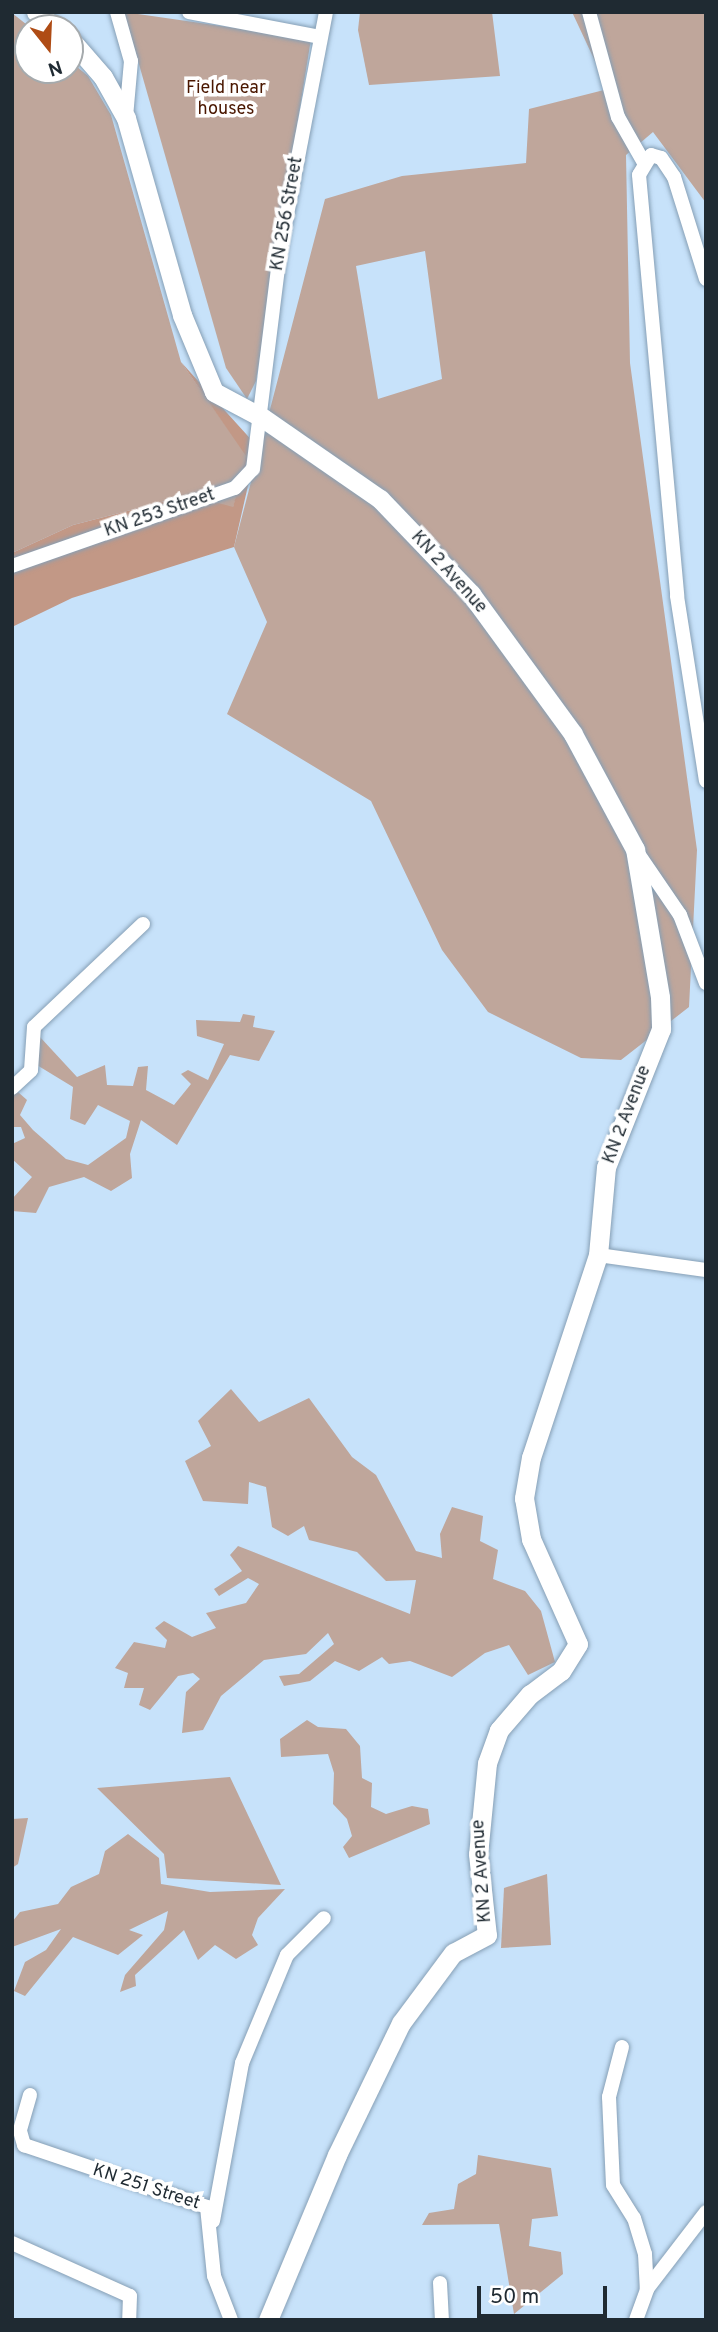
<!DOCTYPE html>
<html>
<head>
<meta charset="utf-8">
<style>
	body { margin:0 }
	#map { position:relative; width:718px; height:2332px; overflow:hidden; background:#c7e2fa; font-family:Overpass,sans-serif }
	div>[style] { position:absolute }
	.green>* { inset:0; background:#bfa69b }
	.forest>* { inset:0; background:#c29886 }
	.roads { filter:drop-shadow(0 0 2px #869fb5) drop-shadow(0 0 2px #869fb5) }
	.street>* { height:14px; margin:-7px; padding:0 7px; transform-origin:7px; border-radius:7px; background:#fff }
	.secondary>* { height:19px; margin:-9.5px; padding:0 9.5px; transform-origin:9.5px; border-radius:9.5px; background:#fff }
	span { translate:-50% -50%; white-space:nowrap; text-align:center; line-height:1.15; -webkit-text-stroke:7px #fff; paint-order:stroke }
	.park-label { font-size:18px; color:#4a1700 }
	.street-label { font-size:18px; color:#1f2a32 }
	.frame { position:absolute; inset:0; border:14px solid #1f2a32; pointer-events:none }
	.north { position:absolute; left:14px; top:14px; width:70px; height:70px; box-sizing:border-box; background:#fff; border:2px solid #a5aaad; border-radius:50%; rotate:162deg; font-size:19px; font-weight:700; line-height:28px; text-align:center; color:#1f2a32 }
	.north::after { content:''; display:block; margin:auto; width:24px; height:32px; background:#af4c15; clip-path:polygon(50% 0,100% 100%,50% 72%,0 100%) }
	.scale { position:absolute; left:477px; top:2286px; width:130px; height:32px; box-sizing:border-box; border:4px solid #1f2a32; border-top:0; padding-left:9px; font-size:21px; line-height:24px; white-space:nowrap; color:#1f2a32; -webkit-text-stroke:5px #fff; paint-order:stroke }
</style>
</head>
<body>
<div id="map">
	<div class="green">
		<i style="clip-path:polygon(124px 12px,311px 39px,256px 381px,247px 399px,226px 368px)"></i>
		<i style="clip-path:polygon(360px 12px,492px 12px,500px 76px,369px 85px,358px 30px)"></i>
		<i style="clip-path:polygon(evenodd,572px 12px,706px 12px,706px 203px,653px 132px,626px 155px,630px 363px,697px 850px,689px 1007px,621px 1060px,581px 1058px,488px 1012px,442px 950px,371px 801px,227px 714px,267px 622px,234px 547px,325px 199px,402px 176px,526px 163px,529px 109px,608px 89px,572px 12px,425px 251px,442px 379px,378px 399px,356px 266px,425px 251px)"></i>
		<i style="clip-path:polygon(12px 13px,31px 28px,28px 70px,70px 70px,70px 61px,88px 76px,111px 115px,181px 362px,247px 456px,233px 508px,189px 495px,73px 525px,12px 553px)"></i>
		<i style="clip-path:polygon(243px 1014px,255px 1016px,253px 1027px,275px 1031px,259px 1061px,230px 1055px,177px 1145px,141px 1120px,130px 1154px,132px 1178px,111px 1191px,84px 1177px,49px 1187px,36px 1213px,12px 1211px,12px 1199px,32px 1177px,12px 1159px,12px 1144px,25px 1138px,21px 1127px,12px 1127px,12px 1095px,18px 1092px,27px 1100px,20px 1115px,33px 1130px,66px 1159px,88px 1165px,126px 1138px,130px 1121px,98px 1105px,85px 1125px,70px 1119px,73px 1087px,27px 1059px,40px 1037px,77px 1077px,105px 1065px,107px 1085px,133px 1086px,138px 1067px,148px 1066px,146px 1090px,174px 1105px,191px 1084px,181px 1074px,188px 1070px,208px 1080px,224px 1044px,197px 1036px,196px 1020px,240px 1022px)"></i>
		<i style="clip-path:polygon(231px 1389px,259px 1422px,309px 1398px,352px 1457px,376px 1475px,416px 1551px,442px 1558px,440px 1534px,452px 1507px,483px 1516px,480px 1541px,498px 1550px,493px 1579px,525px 1591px,541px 1611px,555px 1662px,528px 1675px,509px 1645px,485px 1653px,452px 1677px,410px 1661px,389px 1664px,382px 1657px,359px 1671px,335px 1661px,310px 1681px,284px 1686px,279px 1676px,299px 1674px,334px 1644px,328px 1633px,306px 1654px,264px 1660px,221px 1696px,203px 1730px,182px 1733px,186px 1692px,200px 1679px,193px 1673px,178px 1676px,150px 1710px,139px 1705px,144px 1688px,124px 1688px,128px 1673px,115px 1668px,134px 1642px,165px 1648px,167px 1640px,155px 1628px,164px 1621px,192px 1637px,216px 1628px,206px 1613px,246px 1603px,259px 1584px,248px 1578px,219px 1596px,214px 1589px,242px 1571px,230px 1555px,238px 1546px,410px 1614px,416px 1580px,386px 1581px,357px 1552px,309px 1540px,304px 1526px,288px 1536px,272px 1527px,266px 1487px,249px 1482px,248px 1504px,203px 1501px,185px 1461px,211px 1446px,198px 1421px)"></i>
		<i style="clip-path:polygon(307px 1720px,318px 1727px,346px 1729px,360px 1746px,362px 1778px,372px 1783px,371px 1807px,386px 1814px,412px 1806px,428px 1809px,430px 1824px,349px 1858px,343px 1847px,352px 1836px,347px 1819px,333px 1804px,334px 1773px,328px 1754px,281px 1757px,280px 1739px)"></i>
		<i style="clip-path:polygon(230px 1777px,281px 1885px,167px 1878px,164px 1854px,97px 1788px)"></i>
		<i style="clip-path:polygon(28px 1818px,18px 1864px,12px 1868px,12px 1819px)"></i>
		<i style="clip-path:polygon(128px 1834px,159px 1858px,161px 1884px,210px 1892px,285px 1889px,258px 1918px,252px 1935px,258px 1945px,236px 1959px,215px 1945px,198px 1960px,184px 1930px,135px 1975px,136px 1986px,120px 1992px,125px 1975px,164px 1930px,168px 1911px,129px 1930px,143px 1935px,118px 1955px,73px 1937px,25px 1996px,14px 1991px,25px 1962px,46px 1950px,61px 1929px,12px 1947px,12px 1922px,20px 1912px,58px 1904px,71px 1887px,99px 1874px,105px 1851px)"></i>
		<i style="clip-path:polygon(547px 1874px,551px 1945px,501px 1948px,504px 1888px)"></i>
		<i style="clip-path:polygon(478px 2155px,551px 2168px,558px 2216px,532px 2219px,529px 2246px,561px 2252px,563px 2274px,514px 2314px,499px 2224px,422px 2225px,429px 2213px,454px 2209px,458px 2184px,476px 2174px)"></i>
	</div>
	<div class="forest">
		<i style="clip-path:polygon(181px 362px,257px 446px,234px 547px,72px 598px,12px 627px,12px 553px,73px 525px,189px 495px,233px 507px,246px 456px)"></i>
	</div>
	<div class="roads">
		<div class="street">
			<i style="left:117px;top:12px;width:51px;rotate:74.1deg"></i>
			<i style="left:131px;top:61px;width:56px;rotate:95.1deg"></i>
			<i style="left:189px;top:12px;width:133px;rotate:10.8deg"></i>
			<i style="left:589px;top:12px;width:109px;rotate:74.6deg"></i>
			<i style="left:618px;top:117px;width:51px;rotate:60.4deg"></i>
			<i style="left:706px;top:279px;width:107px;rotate:-107.4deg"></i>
			<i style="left:674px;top:177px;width:23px;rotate:-124deg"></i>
			<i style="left:661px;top:158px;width:10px;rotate:-163deg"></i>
			<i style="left:651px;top:155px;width:23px;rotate:121deg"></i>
			<i style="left:639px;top:175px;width:423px;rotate:84.8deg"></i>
			<i style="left:677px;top:596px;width:187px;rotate:81.1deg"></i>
			<i style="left:12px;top:566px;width:236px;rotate:-19.3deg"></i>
			<i style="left:235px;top:488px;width:26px;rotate:-47deg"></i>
			<i style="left:253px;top:469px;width:220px;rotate:-82.9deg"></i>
			<i style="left:280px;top:251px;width:243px;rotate:-79.1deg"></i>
			<i style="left:639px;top:855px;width:73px;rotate:55.7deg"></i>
			<i style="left:680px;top:915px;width:73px;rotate:69.1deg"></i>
			<i style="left:12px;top:1088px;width:26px;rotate:-43deg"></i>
			<i style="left:31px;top:1070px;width:43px;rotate:-86deg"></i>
			<i style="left:34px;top:1027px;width:150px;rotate:-43.4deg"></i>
			<i style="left:598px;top:1255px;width:109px;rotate:7.9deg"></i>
			<i style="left:622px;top:2047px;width:52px;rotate:104.6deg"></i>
			<i style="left:609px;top:2097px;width:88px;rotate:87.4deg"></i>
			<i style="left:613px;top:2185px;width:39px;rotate:58deg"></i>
			<i style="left:634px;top:2218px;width:38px;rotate:73deg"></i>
			<i style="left:645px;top:2254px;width:35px;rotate:87deg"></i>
			<i style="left:30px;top:2095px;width:37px;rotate:106deg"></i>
			<i style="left:20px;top:2131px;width:15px;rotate:74deg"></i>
			<i style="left:24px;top:2145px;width:193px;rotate:18.7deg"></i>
			<i style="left:207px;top:2207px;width:69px;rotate:84.2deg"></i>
			<i style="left:214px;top:2276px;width:47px;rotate:68.9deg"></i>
			<i style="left:213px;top:2221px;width:161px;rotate:-79.6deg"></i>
			<i style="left:242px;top:2063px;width:117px;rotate:-67.4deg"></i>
			<i style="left:287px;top:1955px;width:52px;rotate:-45deg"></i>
			<i style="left:12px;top:2243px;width:129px;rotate:24.2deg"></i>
			<i style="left:130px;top:2296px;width:24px;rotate:92deg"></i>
			<i style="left:440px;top:2283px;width:37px;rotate:87deg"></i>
			<i style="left:636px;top:2320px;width:33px;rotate:-70deg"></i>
			<i style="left:647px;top:2289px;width:97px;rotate:-52.5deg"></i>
		</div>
		<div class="secondary">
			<i style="left:36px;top:12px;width:26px;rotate:39deg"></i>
			<i style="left:70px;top:39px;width:50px;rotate:49deg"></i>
			<i style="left:103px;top:77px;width:47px;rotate:60.7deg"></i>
			<i style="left:126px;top:118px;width:205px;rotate:74.1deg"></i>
			<i style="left:182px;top:315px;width:83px;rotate:67.4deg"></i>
			<i style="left:214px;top:392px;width:55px;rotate:28deg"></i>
			<i style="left:263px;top:418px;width:142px;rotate:34.7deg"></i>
			<i style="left:380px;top:499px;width:132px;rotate:46.2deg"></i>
			<i style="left:471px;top:594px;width:173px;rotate:53.9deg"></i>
			<i style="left:573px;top:734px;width:131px;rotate:61.7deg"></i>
			<i style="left:635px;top:849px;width:150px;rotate:80.4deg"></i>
			<i style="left:660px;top:997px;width:32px;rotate:88deg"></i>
			<i style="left:661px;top:1029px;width:149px;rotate:111.7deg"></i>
			<i style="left:606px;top:1167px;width:88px;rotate:95.2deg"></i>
			<i style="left:598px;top:1255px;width:213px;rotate:108.3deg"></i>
			<i style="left:531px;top:1457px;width:42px;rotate:99.7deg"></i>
			<i style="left:524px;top:1498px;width:42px;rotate:80.3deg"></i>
			<i style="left:531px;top:1539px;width:115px;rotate:65.9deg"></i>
			<i style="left:578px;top:1644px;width:32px;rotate:122deg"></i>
			<i style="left:561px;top:1671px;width:39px;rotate:143deg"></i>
			<i style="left:530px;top:1694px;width:48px;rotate:130.7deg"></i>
			<i style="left:499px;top:1730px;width:35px;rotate:110deg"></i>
			<i style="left:487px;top:1763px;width:91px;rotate:95.6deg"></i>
			<i style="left:478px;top:1854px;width:81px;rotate:83.7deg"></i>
			<i style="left:487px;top:1935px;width:38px;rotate:152deg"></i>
			<i style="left:453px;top:1953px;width:87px;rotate:126.6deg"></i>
			<i style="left:401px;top:2023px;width:147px;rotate:115.9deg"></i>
			<i style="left:337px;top:2155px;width:179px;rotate:112.7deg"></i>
		</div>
	</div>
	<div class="park-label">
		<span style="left:226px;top:100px">Field near<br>houses</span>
	</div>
	<div class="street-label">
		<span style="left:288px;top:214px;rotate:-80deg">KN 256 Street</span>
		<span style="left:160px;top:514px;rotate:-19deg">KN 253 Street</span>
		<span style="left:448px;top:573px;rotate:48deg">KN 2 Avenue</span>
		<span style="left:628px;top:1115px;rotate:-69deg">KN 2 Avenue</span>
		<span style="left:483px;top:1871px;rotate:-94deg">KN 2 Avenue</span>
		<span style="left:146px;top:2188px;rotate:18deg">KN 251 Street</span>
	</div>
	<div class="frame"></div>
	<div class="north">N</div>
	<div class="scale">50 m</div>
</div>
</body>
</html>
